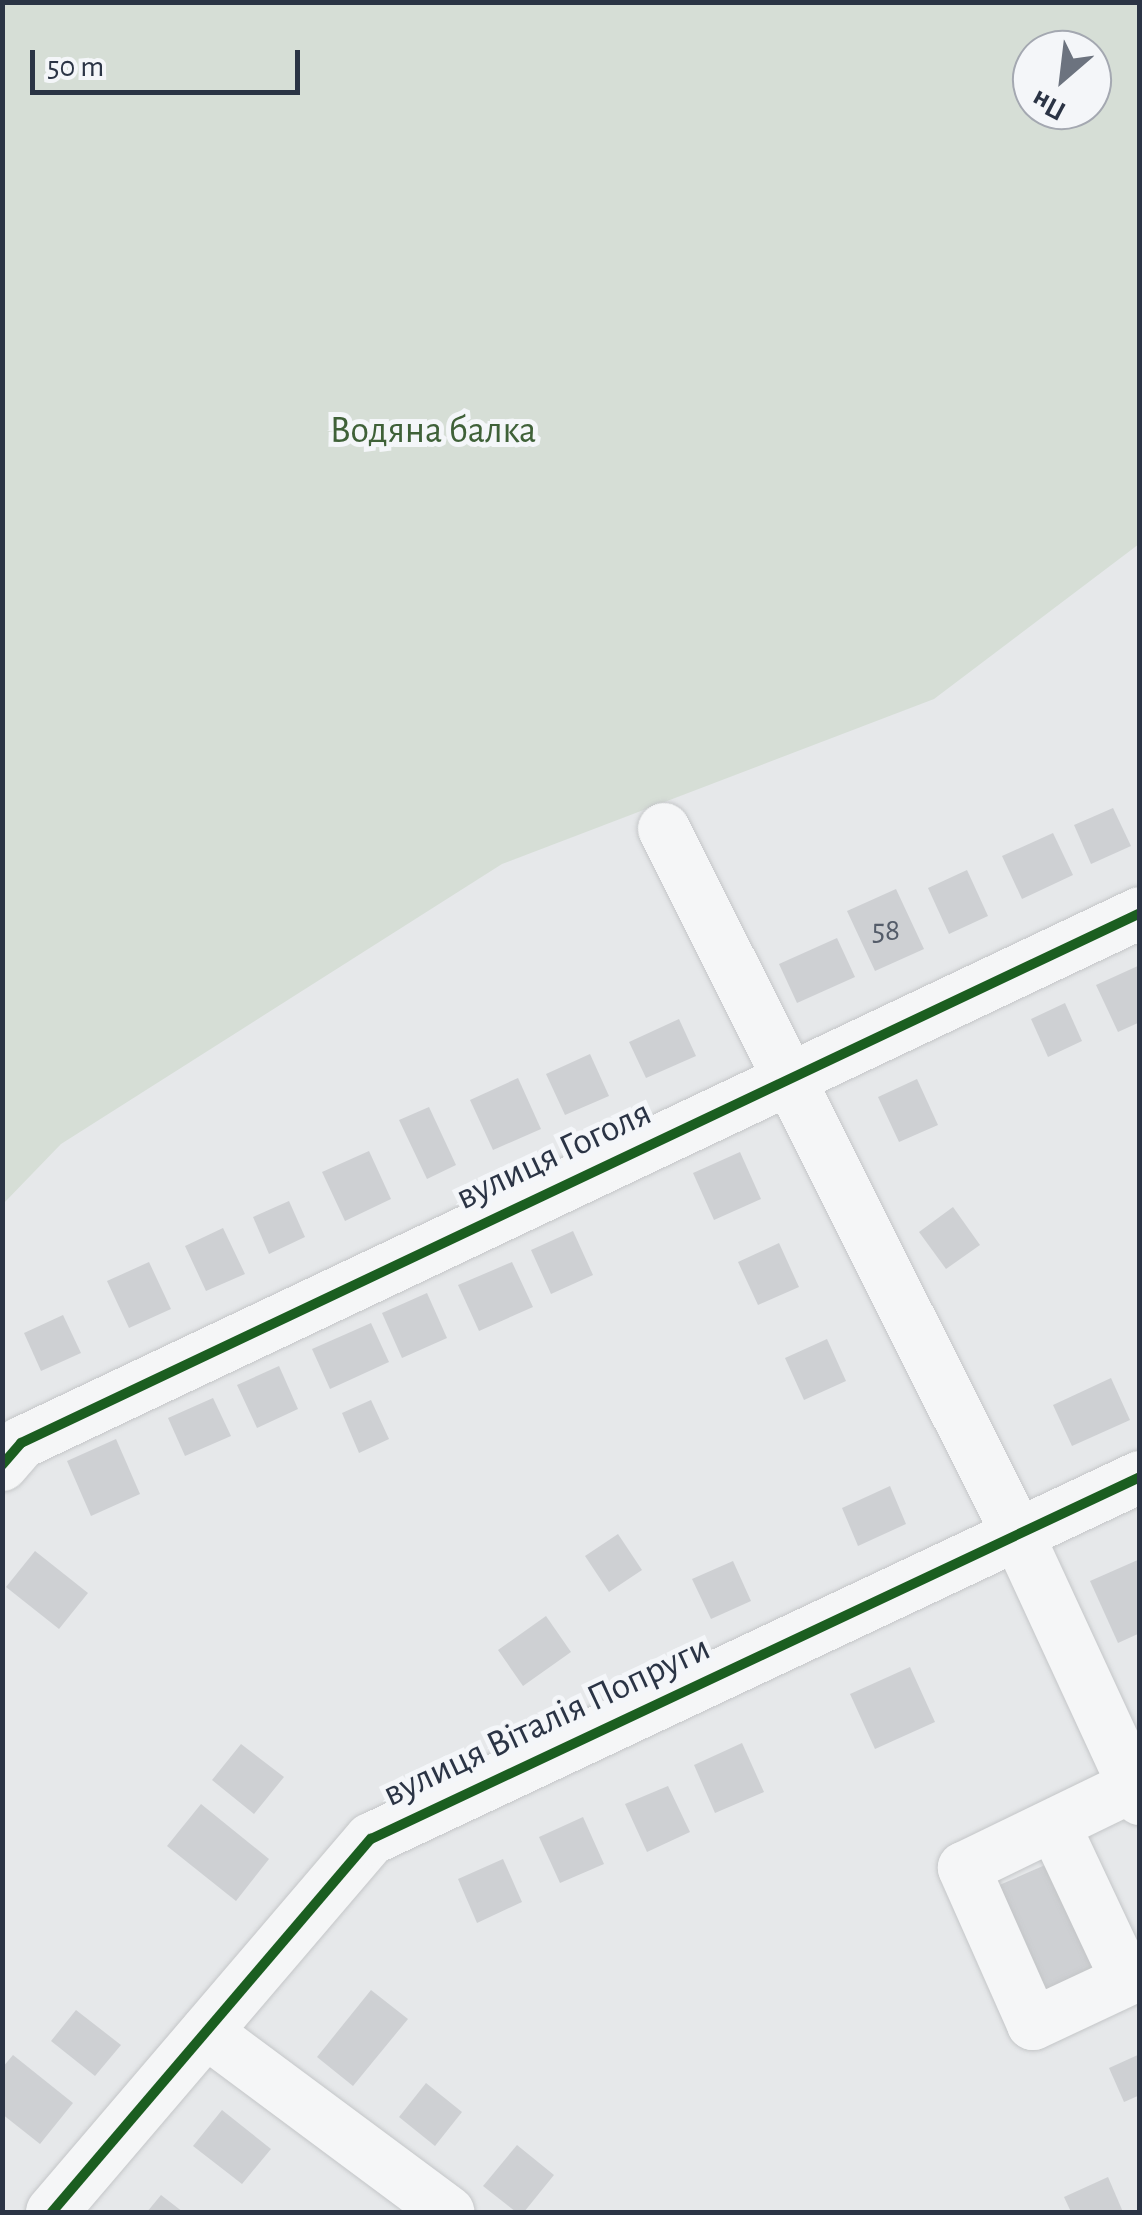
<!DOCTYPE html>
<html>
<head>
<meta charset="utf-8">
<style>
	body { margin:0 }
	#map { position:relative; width:1142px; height:2215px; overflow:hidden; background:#e6e8ea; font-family:"Alegreya Sans",sans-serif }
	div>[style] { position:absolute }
	.green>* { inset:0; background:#d6ded6 }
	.building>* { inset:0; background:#ced0d3 }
	.roads { filter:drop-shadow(0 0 2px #c4c6c8) drop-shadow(0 0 2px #c4c6c8) }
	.minor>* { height:52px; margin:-26px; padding:0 26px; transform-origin:26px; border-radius:26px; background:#f5f6f7 }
	.cycleway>* { height:10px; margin:-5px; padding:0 5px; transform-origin:5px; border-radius:5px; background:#1b5e20 }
	span { translate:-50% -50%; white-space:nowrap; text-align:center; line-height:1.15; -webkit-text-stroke:10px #f4f6f9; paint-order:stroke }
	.number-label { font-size:32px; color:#545c69 }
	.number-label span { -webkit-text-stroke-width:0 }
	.park-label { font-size:38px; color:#3f6138 }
	.street-label { font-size:38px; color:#2b3445 }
	.frame { position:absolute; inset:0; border:5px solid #2b3445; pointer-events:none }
	.north { position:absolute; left:1012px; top:30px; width:100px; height:100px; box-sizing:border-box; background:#f4f6f9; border:2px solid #a4a8b1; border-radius:50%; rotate:208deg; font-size:28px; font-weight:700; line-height:40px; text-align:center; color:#2b3445 }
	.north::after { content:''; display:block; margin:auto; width:35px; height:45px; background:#6c737f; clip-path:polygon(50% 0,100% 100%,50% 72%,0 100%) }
	.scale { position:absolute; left:30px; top:50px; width:270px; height:45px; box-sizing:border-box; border:5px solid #2b3445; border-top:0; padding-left:12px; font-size:30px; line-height:35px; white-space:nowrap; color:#2b3445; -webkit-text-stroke:8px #f4f6f9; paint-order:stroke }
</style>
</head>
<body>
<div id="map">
	<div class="green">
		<i style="clip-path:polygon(evenodd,3px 3px,1139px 3px,1139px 544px,934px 699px,502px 864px,61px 1144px,3px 1204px,3px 3px,1032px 50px,1092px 50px,1092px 110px,1032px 110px,1032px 50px)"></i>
	</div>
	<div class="building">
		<i style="clip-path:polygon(1113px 808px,1131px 846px,1091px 864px,1074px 825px)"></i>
		<i style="clip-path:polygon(1053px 833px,1073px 875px,1022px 899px,1002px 856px)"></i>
		<i style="clip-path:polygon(967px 870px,988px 916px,949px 934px,928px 888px)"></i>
		<i style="clip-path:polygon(896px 889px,924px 949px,875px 971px,847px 911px)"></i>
		<i style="clip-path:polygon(837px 938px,855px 977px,797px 1003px,779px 964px)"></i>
		<i style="clip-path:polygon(1140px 965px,1140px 1022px,1118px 1032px,1096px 985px)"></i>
		<i style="clip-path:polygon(1065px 1003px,1082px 1041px,1048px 1057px,1031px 1019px)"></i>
		<i style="clip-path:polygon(679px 1019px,696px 1056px,646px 1078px,629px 1042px)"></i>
		<i style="clip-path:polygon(590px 1054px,609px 1096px,565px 1115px,546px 1074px)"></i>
		<i style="clip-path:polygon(518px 1078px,541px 1129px,493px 1150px,470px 1100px)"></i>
		<i style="clip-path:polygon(917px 1079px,938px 1125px,899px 1142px,878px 1097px)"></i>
		<i style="clip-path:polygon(429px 1107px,456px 1165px,427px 1179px,399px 1120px)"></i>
		<i style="clip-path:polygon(369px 1151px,391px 1199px,345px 1221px,322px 1172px)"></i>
		<i style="clip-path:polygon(740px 1152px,761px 1199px,714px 1220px,693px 1173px)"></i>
		<i style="clip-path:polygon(289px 1201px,305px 1237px,269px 1254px,253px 1217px)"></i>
		<i style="clip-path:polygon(953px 1207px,980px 1245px,946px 1269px,919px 1232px)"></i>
		<i style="clip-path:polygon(223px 1228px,245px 1274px,206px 1291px,185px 1246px)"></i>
		<i style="clip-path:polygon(573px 1231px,593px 1275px,551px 1294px,531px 1250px)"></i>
		<i style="clip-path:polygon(779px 1243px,799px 1287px,758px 1305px,738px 1262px)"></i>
		<i style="clip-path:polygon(149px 1262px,171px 1309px,129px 1328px,107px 1281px)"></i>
		<i style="clip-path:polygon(512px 1262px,533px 1307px,479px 1331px,458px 1285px)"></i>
		<i style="clip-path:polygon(427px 1293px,447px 1338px,402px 1358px,382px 1313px)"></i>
		<i style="clip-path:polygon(63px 1315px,81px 1353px,41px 1371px,24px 1333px)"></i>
		<i style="clip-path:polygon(371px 1323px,389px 1362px,330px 1389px,312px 1349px)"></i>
		<i style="clip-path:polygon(827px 1339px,846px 1381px,804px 1400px,785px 1358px)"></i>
		<i style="clip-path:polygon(279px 1366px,298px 1409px,257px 1428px,237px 1385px)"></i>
		<i style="clip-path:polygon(1111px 1378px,1130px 1420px,1072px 1446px,1053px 1405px)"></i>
		<i style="clip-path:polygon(213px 1398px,231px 1436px,185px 1456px,168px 1418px)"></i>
		<i style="clip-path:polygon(371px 1400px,389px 1439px,359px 1453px,342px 1413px)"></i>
		<i style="clip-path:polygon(116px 1439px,140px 1494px,91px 1516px,67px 1461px)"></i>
		<i style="clip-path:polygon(890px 1486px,906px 1524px,858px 1546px,842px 1508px)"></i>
		<i style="clip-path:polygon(618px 1534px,642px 1570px,609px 1592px,585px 1556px)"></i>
		<i style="clip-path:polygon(35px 1551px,88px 1593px,59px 1629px,6px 1587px)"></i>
		<i style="clip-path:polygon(1140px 1559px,1140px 1633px,1118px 1643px,1090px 1581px)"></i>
		<i style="clip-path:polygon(733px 1561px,751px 1601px,711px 1619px,692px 1579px)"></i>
		<i style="clip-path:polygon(546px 1616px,571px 1652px,523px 1686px,498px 1650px)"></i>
		<i style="clip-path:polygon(910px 1667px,935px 1722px,875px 1749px,850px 1694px)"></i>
		<i style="clip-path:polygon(742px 1743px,764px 1792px,715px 1813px,694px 1765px)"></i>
		<i style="clip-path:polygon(241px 1744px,284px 1777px,254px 1814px,212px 1780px)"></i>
		<i style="clip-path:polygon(668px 1786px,690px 1832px,647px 1852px,625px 1804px)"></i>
		<i style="clip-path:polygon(201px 1804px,269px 1859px,236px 1901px,167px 1846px)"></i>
		<i style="clip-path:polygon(583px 1817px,604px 1864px,560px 1883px,539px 1837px)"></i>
		<i style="clip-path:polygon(503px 1859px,522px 1902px,477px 1923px,458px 1879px)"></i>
		<i style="clip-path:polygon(1052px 1862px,1105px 1980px,1041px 2008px,988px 1890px)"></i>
		<i style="clip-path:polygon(371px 1990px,408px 2019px,353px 2086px,317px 2057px)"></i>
		<i style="clip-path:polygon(76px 2010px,121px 2045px,95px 2076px,51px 2041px)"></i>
		<i style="clip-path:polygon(1140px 2054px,1140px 2095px,1124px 2102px,1109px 2068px)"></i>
		<i style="clip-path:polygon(13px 2055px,73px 2103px,40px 2144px,2px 2114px,2px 2068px)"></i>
		<i style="clip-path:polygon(426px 2083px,462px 2112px,435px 2146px,399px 2117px)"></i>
		<i style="clip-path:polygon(222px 2110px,271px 2149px,242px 2184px,193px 2146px)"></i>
		<i style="clip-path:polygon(517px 2145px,554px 2175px,524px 2212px,516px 2212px,483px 2186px)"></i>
		<i style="clip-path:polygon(1108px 2177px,1123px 2212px,1071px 2212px,1064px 2197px)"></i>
		<i style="clip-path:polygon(161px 2195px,183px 2212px,147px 2212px)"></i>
	</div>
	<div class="roads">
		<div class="minor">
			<i style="left:664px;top:829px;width:788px;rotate:63.37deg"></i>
			<i style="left:1017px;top:1533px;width:293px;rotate:65.2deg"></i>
			<i style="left:2px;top:1465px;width:29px;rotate:-49deg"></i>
			<i style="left:21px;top:1443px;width:1238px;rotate:-25.34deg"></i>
			<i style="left:1054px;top:1825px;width:171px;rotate:64.8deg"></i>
			<i style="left:1127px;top:1980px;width:104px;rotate:154.9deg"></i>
			<i style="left:1033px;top:2024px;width:171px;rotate:-113.9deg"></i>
			<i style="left:964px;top:1868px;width:188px;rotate:-25.9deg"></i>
			<i style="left:206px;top:2032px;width:302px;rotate:36.6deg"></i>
			<i style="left:52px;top:2212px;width:491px;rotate:-49.5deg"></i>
			<i style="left:371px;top:1839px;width:850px;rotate:-25.21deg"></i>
		</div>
	</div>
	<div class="cycleway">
		<i style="left:2px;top:1465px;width:29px;rotate:-49deg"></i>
		<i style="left:21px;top:1443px;width:1238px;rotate:-25.34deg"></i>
		<i style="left:52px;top:2212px;width:491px;rotate:-49.5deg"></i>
		<i style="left:371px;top:1839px;width:850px;rotate:-25.21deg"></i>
	</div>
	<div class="number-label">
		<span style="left:886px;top:930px">58</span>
	</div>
	<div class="park-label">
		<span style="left:433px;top:432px">Водяна балка</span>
	</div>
	<div class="street-label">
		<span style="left:554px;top:1156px;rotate:-25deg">вулиця Гоголя</span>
		<span style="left:547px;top:1722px;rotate:-25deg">вулиця Віталія Попруги</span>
	</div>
	<div class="frame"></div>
	<div class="north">Пн</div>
	<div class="scale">50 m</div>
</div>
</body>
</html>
